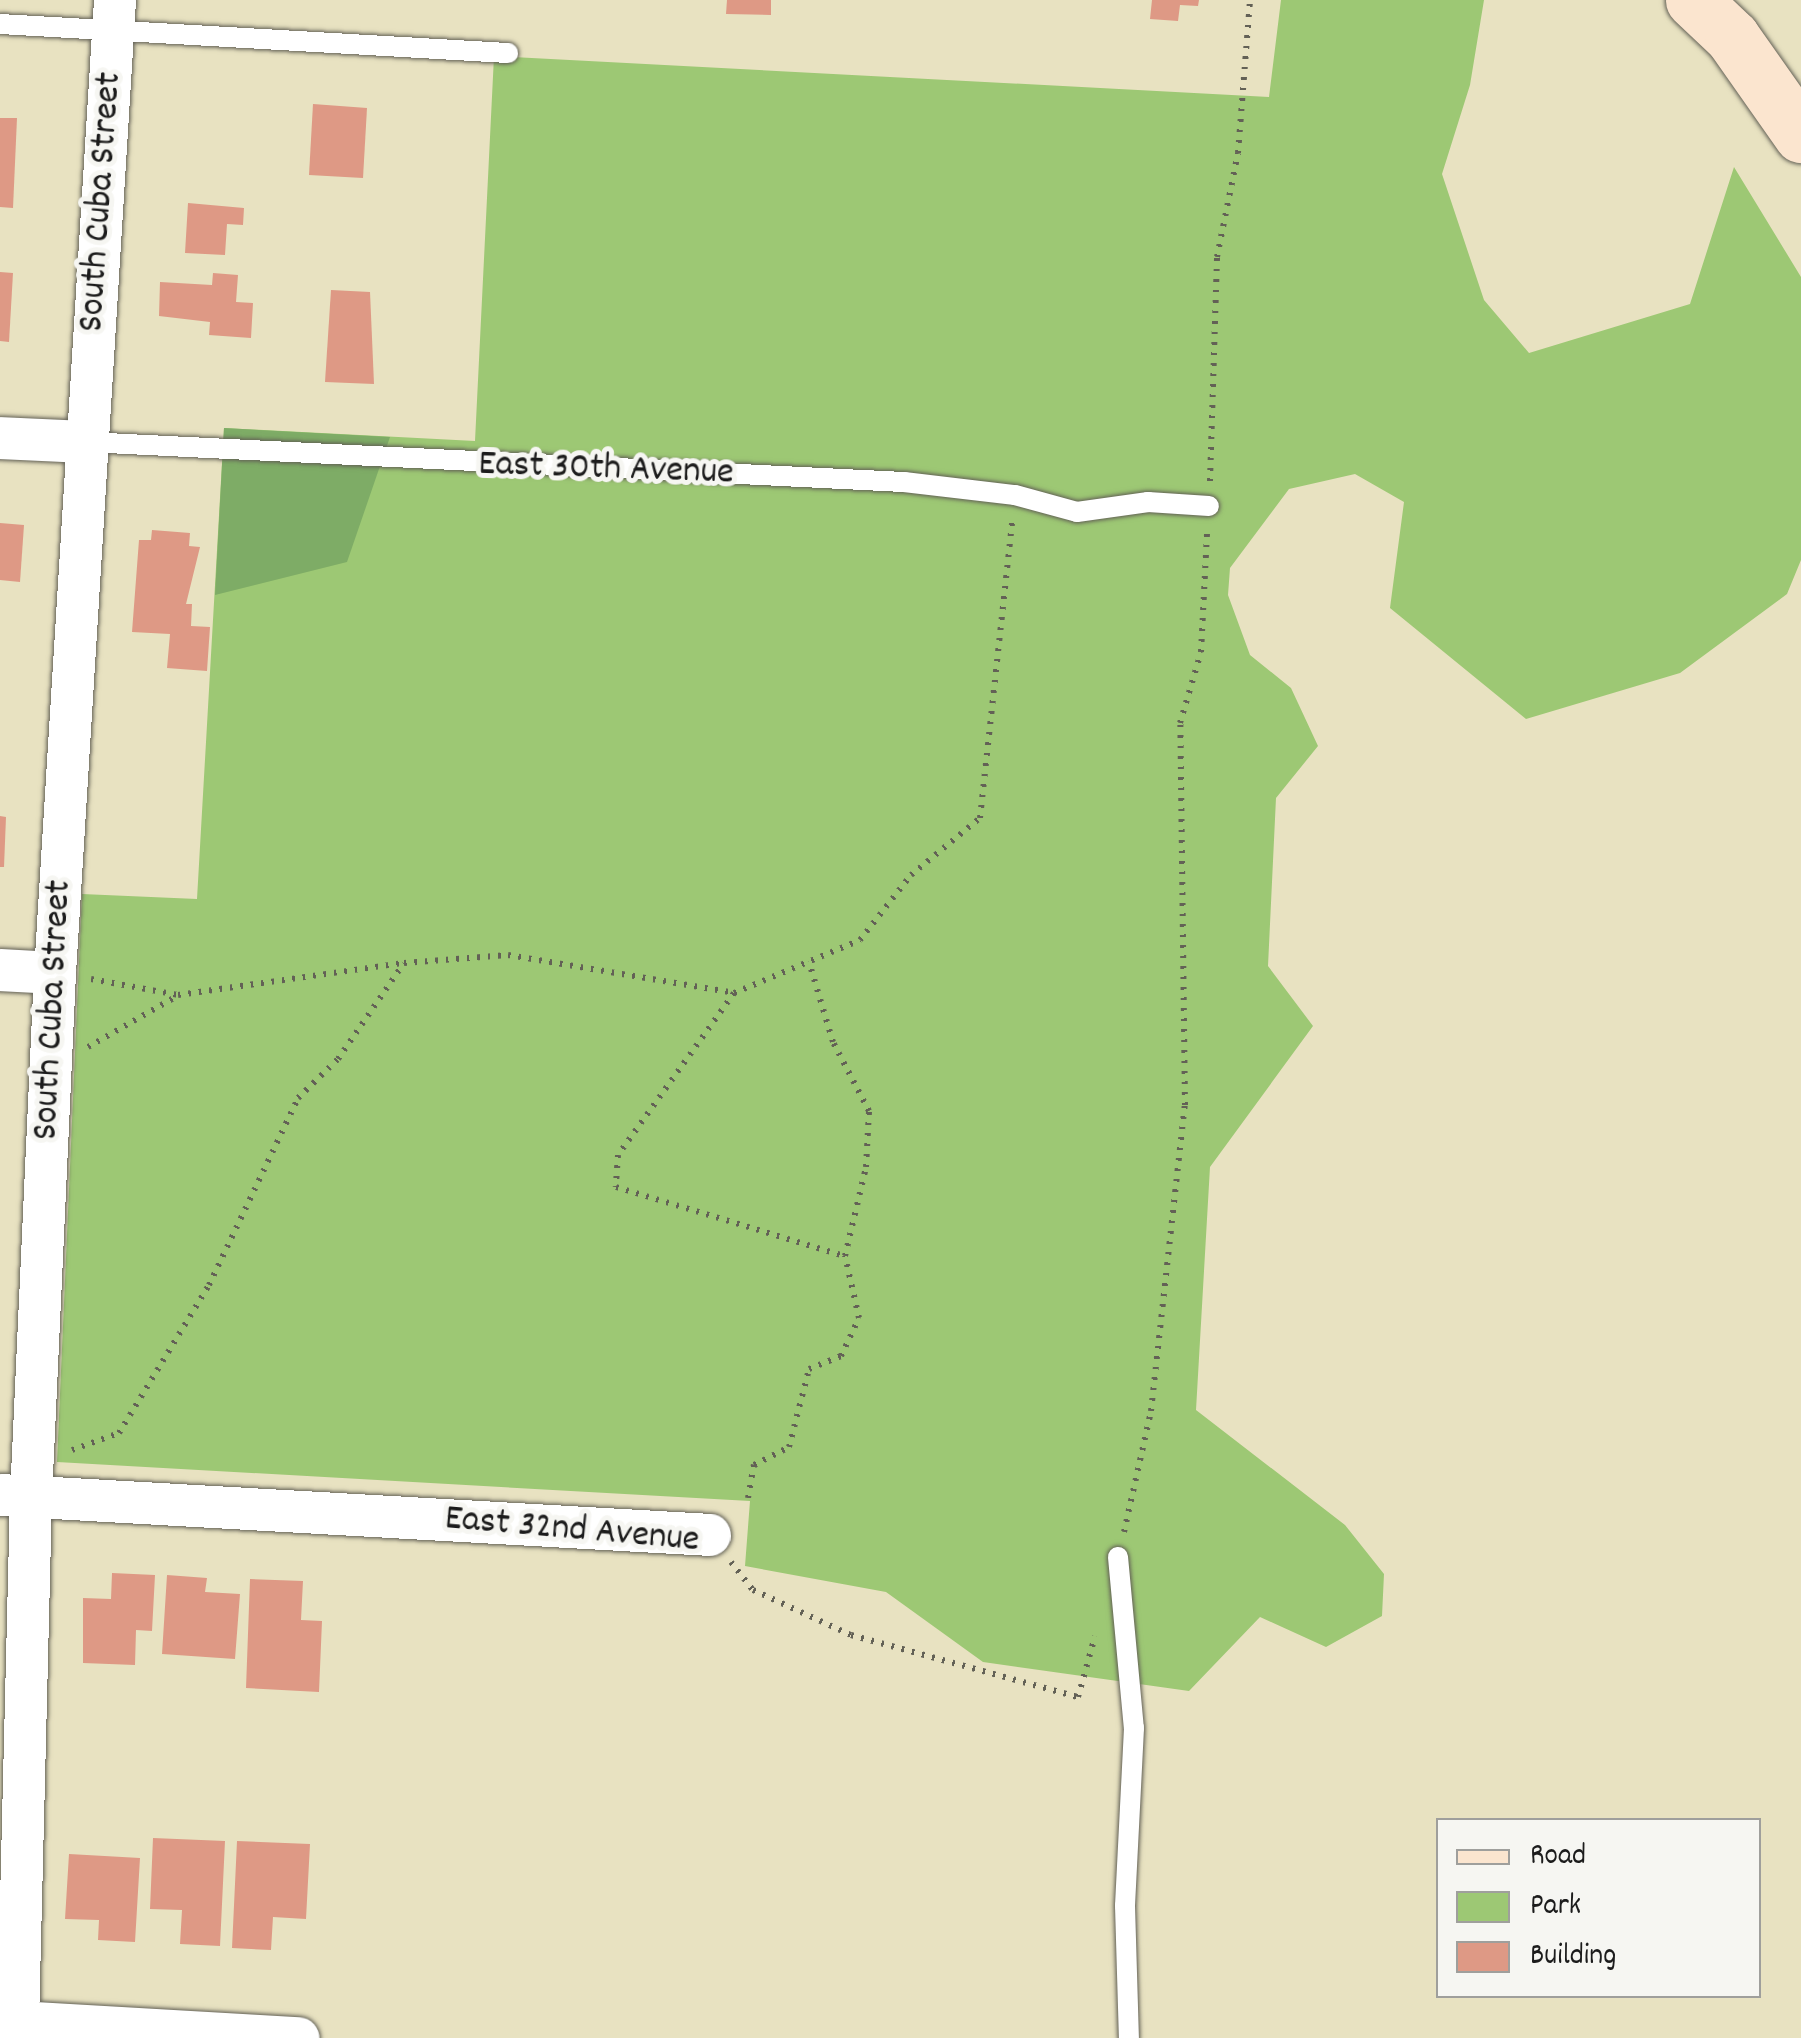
<!DOCTYPE html>
<html>
<head>
<meta charset="utf-8">
<style>
	body { margin:0 }
	#map { position:relative; width:1801px; height:2038px; overflow:hidden; background:#e8e2c1; font-family:Dekko,sans-serif }
	div>[style] { position:absolute }
	.green>* { inset:0; background:#9dc874 }
	.forest>* { inset:0; background:#7eac66 }
	.building>* { inset:0; background:#de9985 }
	.path>* { height:6px; margin-top:-3px; transform-origin:0; background:repeating-linear-gradient(90deg,#636156 0 2.5px,transparent 0 10.5px) }
	.roads { filter:drop-shadow(0 0 2px #636156) drop-shadow(0 0 2px #636156) }
	.lane>* { height:20px; margin:-10px; padding:0 10px; transform-origin:10px; border-radius:10px; background:#fff }
	.street>* { height:42px; margin:-21px; padding:0 21px; transform-origin:21px; border-radius:21px; background:#fff }
	.secondary>* { height:55px; margin:-27.5px; padding:0 27.5px; transform-origin:27.5px; border-radius:27.5px; background:#fbe5cf }
	span { translate:-50% -50%; white-space:nowrap; text-align:center; line-height:1.15; -webkit-text-stroke:10px #f6f6f2; paint-order:stroke }
	.street-label { font-size:38px; color:#1c1c1c }
	.legend { position:absolute; left:1436px; top:1818px; width:325px; height:180px; box-sizing:border-box; background:#f6f6f2; border:2px solid #9f9f9c; margin:0; padding:12px 18px; list-style:none; font-size:30px; color:#1c1c1c }
	.legend li { display:flex; align-items:center; gap:20px; height:50px }
	.legend b { width:50px; border:2px solid #9f9f9c }
</style>
</head>
<body>
<div id="map">
	<div class="green">
		<i style="clip-path:polygon(1281px 0,1484px 0,1470px 85px,1442px 174px,1484px 300px,1529px 353px,1690px 304px,1734px 167px,1801px 277px,1801px 560px,1787px 594px,1680px 673px,1526px 719px,1390px 608px,1404px 502px,1355px 474px,1289px 489px,1230px 568px,1228px 595px,1250px 655px,1291px 688px,1318px 746px,1276px 798px,1268px 966px,1313px 1026px,1210px 1167px,1196px 1410px,1345px 1525px,1384px 1574px,1382px 1616px,1326px 1647px,1260px 1617px,1189px 1691px,983px 1662px,886px 1592px,745px 1566px,750px 1501px,57px 1462px,82px 894px,197px 899px,224px 428px,475px 441px,494px 56px,1269px 97px)"></i>
	</div>
	<div class="forest">
		<i style="clip-path:polygon(224px 428px,390px 437px,347px 562px,215px 595px)"></i>
	</div>
	<div class="building">
		<i style="clip-path:polygon(727px 0,771px 0,771px 15px,726px 14px)"></i>
		<i style="clip-path:polygon(1152px 0,1199px 0,1198px 6px,1180px 5px,1178px 21px,1150px 19px)"></i>
		<i style="clip-path:polygon(313px 104px,367px 108px,363px 178px,309px 175px)"></i>
		<i style="clip-path:polygon(0 118px,17px 118px,13px 208px,0 207px)"></i>
		<i style="clip-path:polygon(188px 203px,244px 208px,243px 225px,227px 224px,225px 255px,185px 253px)"></i>
		<i style="clip-path:polygon(0 272px,13px 273px,9px 342px,0 341px)"></i>
		<i style="clip-path:polygon(213px 273px,238px 275px,236px 302px,253px 303px,251px 338px,209px 335px,210px 322px,159px 316px,160px 282px,212px 285px)"></i>
		<i style="clip-path:polygon(331px 290px,370px 292px,374px 384px,325px 382px)"></i>
		<i style="clip-path:polygon(0 523px,24px 525px,20px 582px,0 580px)"></i>
		<i style="clip-path:polygon(152px 530px,190px 533px,189px 546px,200px 547px,186px 604px,192px 604px,191px 626px,210px 627px,207px 671px,167px 668px,170px 634px,132px 632px,139px 540px,151px 540px)"></i>
		<i style="clip-path:polygon(0 816px,6px 817px,4px 867px,0 867px)"></i>
		<i style="clip-path:polygon(112px 1573px,155px 1575px,152px 1631px,136px 1630px,135px 1665px,83px 1663px,83px 1598px,111px 1599px)"></i>
		<i style="clip-path:polygon(167px 1575px,207px 1578px,205px 1592px,240px 1594px,235px 1659px,162px 1654px)"></i>
		<i style="clip-path:polygon(250px 1579px,303px 1581px,301px 1620px,322px 1621px,319px 1692px,246px 1688px)"></i>
		<i style="clip-path:polygon(153px 1838px,225px 1841px,220px 1946px,180px 1944px,182px 1910px,150px 1909px)"></i>
		<i style="clip-path:polygon(237px 1841px,310px 1844px,306px 1919px,273px 1917px,271px 1950px,232px 1948px)"></i>
		<i style="clip-path:polygon(69px 1854px,140px 1858px,135px 1942px,98px 1940px,99px 1920px,65px 1919px)"></i>
	</div>
	<div class="path">
		<i style="left:1210px;top:481px;width:224px;rotate:-88.2deg"></i>
		<i style="left:1217px;top:257px;width:106px;rotate:-78.6deg"></i>
		<i style="left:1238px;top:153px;width:153px;rotate:-85.5deg"></i>
		<i style="left:91px;top:979px;width:88px;rotate:10.4deg"></i>
		<i style="left:178px;top:995px;width:228px;rotate:-8.1deg"></i>
		<i style="left:404px;top:963px;width:104px;rotate:-4.4deg"></i>
		<i style="left:508px;top:955px;width:229px;rotate:9.5deg"></i>
		<i style="left:734px;top:993px;width:137px;rotate:-22.8deg"></i>
		<i style="left:860px;top:940px;width:83px;rotate:-51.9deg"></i>
		<i style="left:911px;top:875px;width:89px;rotate:-39.6deg"></i>
		<i style="left:980px;top:818px;width:298px;rotate:-83.8deg"></i>
		<i style="left:734px;top:993px;width:199px;rotate:125.6deg"></i>
		<i style="left:618px;top:1155px;width:32px;rotate:94deg"></i>
		<i style="left:616px;top:1187px;width:239px;rotate:16.8deg"></i>
		<i style="left:88px;top:1047px;width:103px;rotate:-29.8deg"></i>
		<i style="left:72px;top:1450px;width:50px;rotate:-19.9deg"></i>
		<i style="left:119px;top:1433px;width:173px;rotate:-58.7deg"></i>
		<i style="left:209px;top:1285px;width:207px;rotate:-64.5deg"></i>
		<i style="left:298px;top:1098px;width:56px;rotate:-44.3deg"></i>
		<i style="left:338px;top:1059px;width:116px;rotate:-55.5deg"></i>
		<i style="left:748px;top:1498px;width:34px;rotate:-80deg"></i>
		<i style="left:754px;top:1465px;width:39px;rotate:-27deg"></i>
		<i style="left:789px;top:1447px;width:81px;rotate:-75.6deg"></i>
		<i style="left:809px;top:1369px;width:35px;rotate:-22deg"></i>
		<i style="left:841px;top:1356px;width:42px;rotate:-64.7deg"></i>
		<i style="left:859px;top:1318px;width:64px;rotate:-102.7deg"></i>
		<i style="left:845px;top:1256px;width:91px;rotate:-76.7deg"></i>
		<i style="left:866px;top:1167px;width:56px;rotate:-86.9deg"></i>
		<i style="left:869px;top:1111px;width:78px;rotate:-117.6deg"></i>
		<i style="left:833px;top:1042px;width:84px;rotate:-106.7deg"></i>
		<i style="left:1124px;top:1532px;width:124px;rotate:-77.4deg"></i>
		<i style="left:1151px;top:1411px;width:308px;rotate:-83.7deg"></i>
		<i style="left:1185px;top:1105px;width:382px;rotate:-90.7deg"></i>
		<i style="left:1180px;top:723px;width:74px;rotate:-73.5deg"></i>
		<i style="left:1201px;top:652px;width:119px;rotate:-87.1deg"></i>
		<i style="left:731px;top:1562px;width:36px;rotate:52deg"></i>
		<i style="left:753px;top:1590px;width:108px;rotate:24.7deg"></i>
		<i style="left:851px;top:1635px;width:235px;rotate:15.3deg"></i>
		<i style="left:1078px;top:1697px;width:63px;rotate:-74.4deg"></i>
	</div>
	<div class="roads">
		<div class="lane">
			<i style="left:0;top:24px;width:509px;rotate:3.27deg"></i>
			<i style="left:86px;top:442px;width:819px;rotate:2.8deg"></i>
			<i style="left:904px;top:482px;width:112px;rotate:6.7deg"></i>
			<i style="left:1015px;top:495px;width:64px;rotate:15.3deg"></i>
			<i style="left:1077px;top:512px;width:72px;rotate:-8deg"></i>
			<i style="left:1148px;top:502px;width:61px;rotate:3.8deg"></i>
			<i style="left:1118px;top:1557px;width:172px;rotate:84.7deg"></i>
			<i style="left:1134px;top:1728px;width:178px;rotate:92.9deg"></i>
			<i style="left:1125px;top:1906px;width:132px;rotate:88.3deg"></i>
		</div>
		<div class="street">
			<i style="left:0;top:438px;width:86px;rotate:2.7deg"></i>
			<i style="left:0;top:970px;width:55px;rotate:3.1deg"></i>
			<i style="left:0;top:1495px;width:711px;rotate:3.22deg"></i>
			<i style="left:0;top:2021px;width:299px;rotate:3.3deg"></i>
			<i style="left:18px;top:2022px;width:525px;rotate:-88.58deg"></i>
			<i style="left:31px;top:1497px;width:525px;rotate:-87.38deg"></i>
			<i style="left:55px;top:973px;width:975px;rotate:-86.47deg"></i>
		</div>
		<div class="secondary">
			<i style="left:1693px;top:0;width:54px;rotate:43.5deg"></i>
			<i style="left:1732px;top:37px;width:120px;rotate:54.9deg"></i>
		</div>
	</div>
	<div class="street-label">
		<span style="left:102px;top:202px;rotate:-86deg">South Cuba Street</span>
		<span style="left:606px;top:470px;rotate:2deg">East 30th Avenue</span>
		<span style="left:54px;top:1010px;rotate:-87deg">South Cuba Street</span>
		<span style="left:572px;top:1531px;rotate:5deg">East 32nd Avenue</span>
	</div>
	<ul class="legend">
	<li><b style="height:12px;background:#fbe5cf"></b>Road</li>
	<li><b style="height:28px;background:#9dc874"></b>Park</li>
	<li><b style="height:28px;background:#de9985"></b>Building</li>
	</ul>
</div>
</body>
</html>
